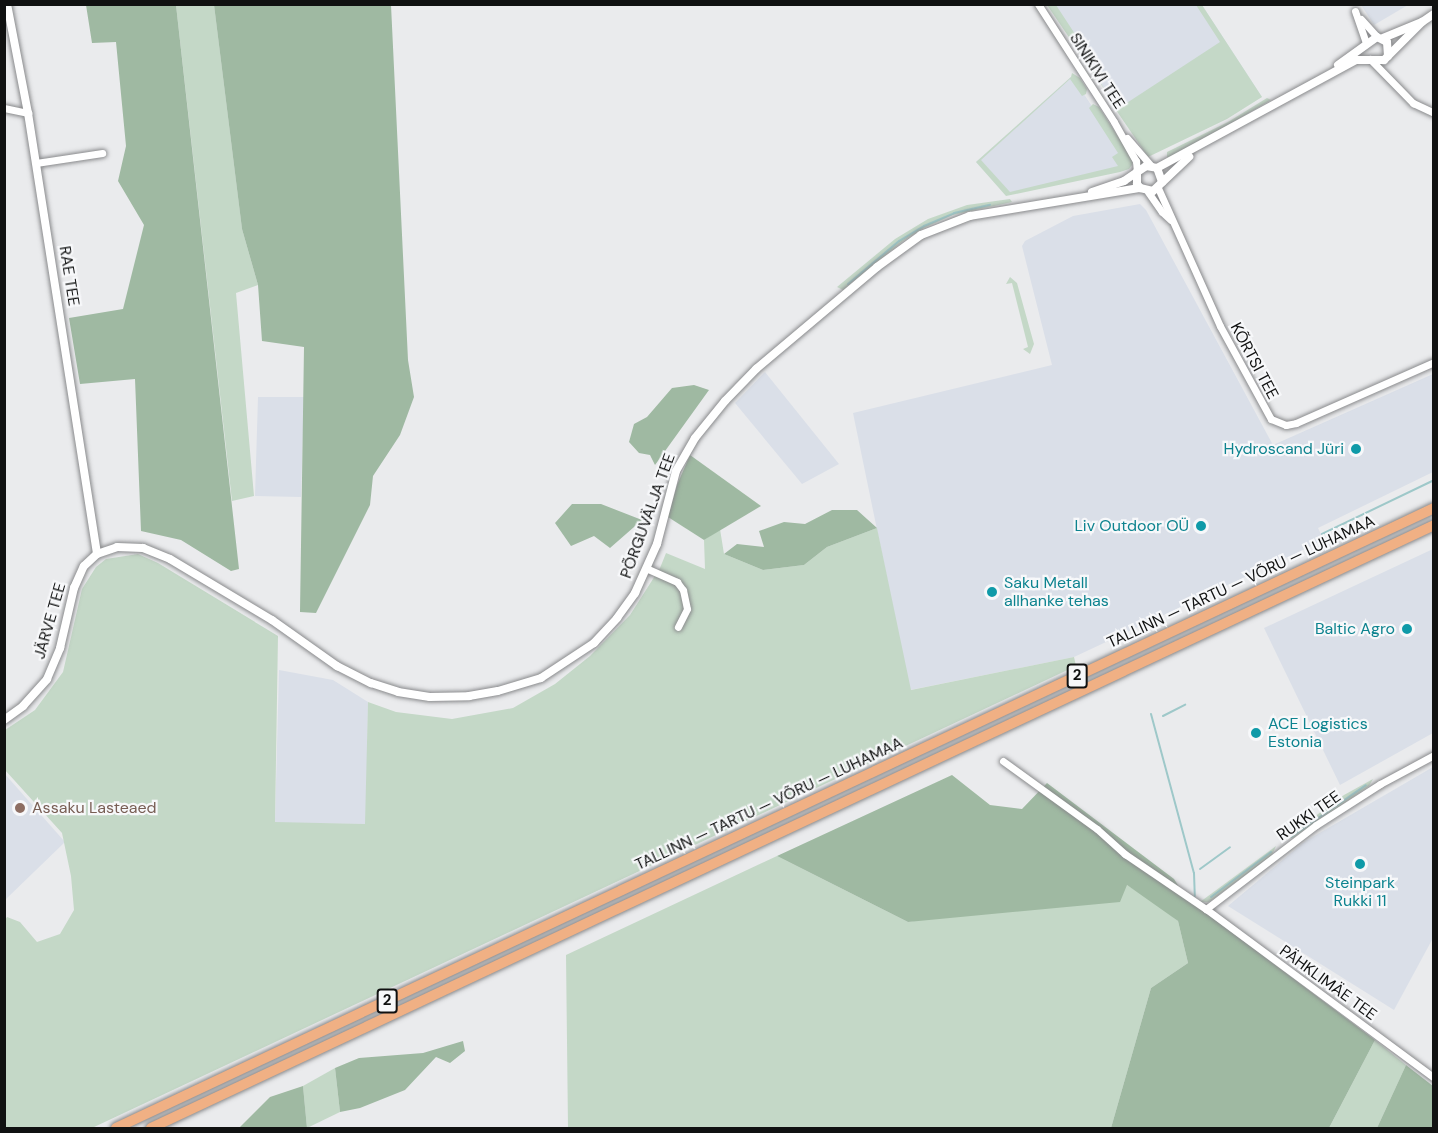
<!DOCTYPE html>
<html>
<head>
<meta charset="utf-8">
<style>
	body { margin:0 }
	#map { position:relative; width:1438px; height:1133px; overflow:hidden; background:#eaebed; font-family:"DM Sans",sans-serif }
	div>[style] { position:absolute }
	.built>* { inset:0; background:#dadfe8 }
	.green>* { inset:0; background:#c4d8c7 }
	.forest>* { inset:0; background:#9fb9a2 }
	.stream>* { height:2px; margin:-1px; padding:0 1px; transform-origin:1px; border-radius:1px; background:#9ec8c9 }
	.roads { filter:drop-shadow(0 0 2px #898a8c) drop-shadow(0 0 2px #898a8c) }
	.minor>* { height:7px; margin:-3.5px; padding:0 3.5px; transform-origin:3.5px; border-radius:3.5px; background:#fff }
	.tertiary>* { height:8px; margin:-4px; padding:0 4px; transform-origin:4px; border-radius:4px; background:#fff }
	.trunk>* { height:10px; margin:-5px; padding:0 5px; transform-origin:5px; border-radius:5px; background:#f0b084 }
	.dots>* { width:16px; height:16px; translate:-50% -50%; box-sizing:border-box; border:3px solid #f7f8fa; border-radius:50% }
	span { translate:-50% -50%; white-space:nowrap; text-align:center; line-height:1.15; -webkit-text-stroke:4.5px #f7f8fa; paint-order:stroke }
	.shield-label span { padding:2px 4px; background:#f7f8fa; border:2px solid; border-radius:4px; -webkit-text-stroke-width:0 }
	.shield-label { font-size:15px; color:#101111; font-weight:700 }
	.street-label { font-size:16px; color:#101111 }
	.culture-label { font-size:16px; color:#0d838f }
	.right { translate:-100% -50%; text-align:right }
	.left { translate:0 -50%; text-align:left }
	.education-label { font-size:16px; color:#785e54 }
	.frame { position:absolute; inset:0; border:6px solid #101111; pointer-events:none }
</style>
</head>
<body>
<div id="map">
	<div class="built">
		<i style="clip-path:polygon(1050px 5px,1202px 5px,1262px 97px,1148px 155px)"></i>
		<i style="clip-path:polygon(1361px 5px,1408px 5px,1374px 25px)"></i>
		<i style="clip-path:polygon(1072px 76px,1124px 155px,1120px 169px,1006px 195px,976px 162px)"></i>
		<i style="clip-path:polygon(1140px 204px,1146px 210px,1273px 445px,1433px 374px,1433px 472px,1318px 528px,1324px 540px,1074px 657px,910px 690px,853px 413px,1052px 365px,1022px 246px,1025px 241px,1073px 216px)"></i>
		<i style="clip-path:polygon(765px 372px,839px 464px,802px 484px,735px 403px)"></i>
		<i style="clip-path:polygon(258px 397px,304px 397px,301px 497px,255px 496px)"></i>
		<i style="clip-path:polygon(1433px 549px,1433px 733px,1340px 785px,1264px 628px)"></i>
		<i style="clip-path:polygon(279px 670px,333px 680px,368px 702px,366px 824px,275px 823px)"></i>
		<i style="clip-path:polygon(1433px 767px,1433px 938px,1394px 1010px,1228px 906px,1304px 842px)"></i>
		<i style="clip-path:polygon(4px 773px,65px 842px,5px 900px,4px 900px)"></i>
	</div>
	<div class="green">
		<i style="clip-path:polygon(176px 5px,214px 5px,242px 229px,258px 285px,236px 293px,254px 496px,232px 501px)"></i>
		<i style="clip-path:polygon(1047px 5px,1056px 5px,1092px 60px,1088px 63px,1111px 99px)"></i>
		<i style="clip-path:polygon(1196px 5px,1202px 5px,1262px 97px,1227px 119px,1148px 157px,1116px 110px,1220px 42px)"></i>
		<i style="clip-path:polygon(1072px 73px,1080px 78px,1087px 89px,1086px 94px,1082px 96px,1070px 79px,981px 160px,1010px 192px,1118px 166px,1112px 157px,1118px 153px,1089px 108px,1093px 104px,1099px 107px,1133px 160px,1132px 165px,1129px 169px,1120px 172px,1006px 196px,976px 162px,1071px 77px)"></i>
		<i style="clip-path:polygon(1267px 98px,1271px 100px,1170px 159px,1167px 157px,1167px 152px,1228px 122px)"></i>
		<i style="clip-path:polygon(1010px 199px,1012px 202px,953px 215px,924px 228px,903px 241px,843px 290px,837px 287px,895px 239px,928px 219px,967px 205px)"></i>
		<i style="clip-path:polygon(1010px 277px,1017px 283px,1034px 344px,1030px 354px,1023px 349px,1028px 347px,1012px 283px,1006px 284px)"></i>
		<i style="clip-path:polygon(877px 528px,911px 690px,1074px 657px,1076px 666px,92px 1128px,5px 1128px,5px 920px,7px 917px,20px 922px,37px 942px,60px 934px,74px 910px,71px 876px,62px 833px,5px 770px,5px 730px,35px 710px,63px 672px,82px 589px,96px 567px,106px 559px,138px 554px,158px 563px,278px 636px,275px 822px,365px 824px,368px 702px,396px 712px,452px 719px,513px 708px,555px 684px,590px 656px,630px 615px,660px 568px,666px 553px,705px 569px,704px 540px,720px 529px,724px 554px,763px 570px,804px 565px,827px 547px)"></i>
		<i style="clip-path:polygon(1373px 779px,1369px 786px,1293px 838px,1284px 839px,1344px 795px)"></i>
		<i style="clip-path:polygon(1276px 846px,1272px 855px,1209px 902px,1200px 902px)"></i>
		<i style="clip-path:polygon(777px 856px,908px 922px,1127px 885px,1157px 904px,1178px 921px,1188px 963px,1151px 988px,1111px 1128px,568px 1128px,566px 955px)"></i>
		<i style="clip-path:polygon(1375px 1040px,1406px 1065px,1377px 1128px,1329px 1128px)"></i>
		<i style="clip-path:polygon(335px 1068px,340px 1112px,307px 1128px,303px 1086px)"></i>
	</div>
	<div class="forest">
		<i style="clip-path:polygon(86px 5px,176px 5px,239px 569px,231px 571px,181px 540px,141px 531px,135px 379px,80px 384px,69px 318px,123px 309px,144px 225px,118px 181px,126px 146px,116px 42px,92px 43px)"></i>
		<i style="clip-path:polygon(214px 5px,391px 5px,408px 360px,414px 397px,400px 435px,373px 476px,370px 505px,316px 613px,300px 612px,304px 347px,262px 341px,258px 285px,242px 229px)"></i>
		<i style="clip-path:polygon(694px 385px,709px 390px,655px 465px,650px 455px,639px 453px,629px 442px,634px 424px,647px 417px,672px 388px)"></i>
		<i style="clip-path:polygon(690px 455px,761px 506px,704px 540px,668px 517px,677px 485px)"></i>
		<i style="clip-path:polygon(572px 504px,601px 504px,642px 520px,610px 548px,594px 536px,571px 546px,555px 523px)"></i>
		<i style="clip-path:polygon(832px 510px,857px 510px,877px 528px,827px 547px,804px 565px,763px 570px,724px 554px,737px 544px,764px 547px,759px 531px,784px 522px,805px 524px)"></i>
		<i style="clip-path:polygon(952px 775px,990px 805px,1022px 809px,1047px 783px,1174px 879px,1186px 898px,1375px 1040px,1329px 1128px,1111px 1128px,1151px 988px,1188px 963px,1178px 921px,1127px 885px,1120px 902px,908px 922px,777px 856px)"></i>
		<i style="clip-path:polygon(463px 1041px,465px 1051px,450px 1063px,436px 1057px,405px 1090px,360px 1108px,340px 1112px,335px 1068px,359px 1058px,423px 1053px)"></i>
		<i style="clip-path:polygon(1406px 1065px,1433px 1086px,1433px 1128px,1377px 1128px)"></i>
		<i style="clip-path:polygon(303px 1086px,307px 1128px,239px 1128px,270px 1097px)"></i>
	</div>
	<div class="stream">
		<i style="left:848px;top:284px;width:67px;rotate:-40.1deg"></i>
		<i style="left:899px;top:241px;width:29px;rotate:-31deg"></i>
		<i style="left:924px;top:226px;width:33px;rotate:-23deg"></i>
		<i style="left:954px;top:213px;width:37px;rotate:-13deg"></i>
		<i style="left:1322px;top:534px;width:124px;rotate:-25.7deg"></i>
		<i style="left:1151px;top:714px;width:165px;rotate:74.9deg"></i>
		<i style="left:1194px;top:873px;width:23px;rotate:88deg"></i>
		<i style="left:1163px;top:716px;width:25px;rotate:-27deg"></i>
		<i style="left:1291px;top:837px;width:91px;rotate:-34.7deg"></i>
		<i style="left:1200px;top:869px;width:37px;rotate:-36deg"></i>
		<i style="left:1211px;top:897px;width:75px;rotate:-36.9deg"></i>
	</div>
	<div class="roads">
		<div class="minor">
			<i style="left:1038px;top:4px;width:140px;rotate:57.2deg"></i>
			<i style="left:1114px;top:122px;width:45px;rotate:60.6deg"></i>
			<i style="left:1136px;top:161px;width:11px;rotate:85deg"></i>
			<i style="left:1355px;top:11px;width:34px;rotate:71deg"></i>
			<i style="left:1361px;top:19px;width:24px;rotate:48deg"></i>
			<i style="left:1370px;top:59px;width:62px;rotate:45.7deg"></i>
			<i style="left:1413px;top:103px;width:23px;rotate:25deg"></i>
			<i style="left:4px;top:108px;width:25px;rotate:12deg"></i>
			<i style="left:1127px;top:138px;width:37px;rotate:49deg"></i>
			<i style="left:36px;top:163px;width:67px;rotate:-8.6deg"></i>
			<i style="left:1158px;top:188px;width:151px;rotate:65.8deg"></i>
			<i style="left:1220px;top:326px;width:106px;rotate:61.3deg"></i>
			<i style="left:1271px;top:419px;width:16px;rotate:22deg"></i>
			<i style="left:1286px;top:425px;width:10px;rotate:-11deg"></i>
			<i style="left:1296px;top:423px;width:151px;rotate:-23.8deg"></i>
			<i style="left:1148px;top:192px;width:24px;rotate:55deg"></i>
			<i style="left:1162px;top:212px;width:12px;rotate:42deg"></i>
			<i style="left:648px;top:569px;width:32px;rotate:24deg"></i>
			<i style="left:677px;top:582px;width:10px;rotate:53deg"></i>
			<i style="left:683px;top:590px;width:19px;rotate:78deg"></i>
			<i style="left:687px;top:609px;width:20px;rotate:117deg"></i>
			<i style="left:1003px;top:761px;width:116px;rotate:35.9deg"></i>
			<i style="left:1097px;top:829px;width:38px;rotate:42deg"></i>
			<i style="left:1125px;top:854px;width:98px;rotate:34.2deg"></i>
			<i style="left:1206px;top:909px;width:284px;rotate:36.5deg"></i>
			<i style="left:1206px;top:909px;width:138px;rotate:-37.4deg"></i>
			<i style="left:1316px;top:825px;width:76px;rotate:-32.6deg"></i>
			<i style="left:1380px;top:784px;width:61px;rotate:-28.2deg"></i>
		</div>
		<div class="tertiary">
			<i style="left:7px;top:4px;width:111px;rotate:79.1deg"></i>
			<i style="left:28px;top:113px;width:446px;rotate:81.1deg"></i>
			<i style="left:1383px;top:38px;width:42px;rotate:-22.3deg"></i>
			<i style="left:1422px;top:22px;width:14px;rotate:-34deg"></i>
			<i style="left:1338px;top:65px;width:48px;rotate:-35.7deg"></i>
			<i style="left:1377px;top:37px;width:11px;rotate:27deg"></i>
			<i style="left:1387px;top:42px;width:14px;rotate:86deg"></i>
			<i style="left:1157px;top:168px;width:226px;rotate:-28.5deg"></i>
			<i style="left:1356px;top:60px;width:28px"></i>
			<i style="left:1384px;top:60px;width:54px;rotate:-45deg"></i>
			<i style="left:1137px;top:172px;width:12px;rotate:90deg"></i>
			<i style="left:1137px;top:184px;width:5px;rotate:53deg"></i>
			<i style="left:1140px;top:188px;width:13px;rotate:13deg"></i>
			<i style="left:1153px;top:191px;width:50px;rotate:-43.4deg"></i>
			<i style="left:1092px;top:192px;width:34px;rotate:-19deg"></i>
			<i style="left:1124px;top:181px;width:27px;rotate:-34deg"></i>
			<i style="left:1146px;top:166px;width:11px;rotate:10deg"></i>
			<i style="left:1157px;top:168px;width:15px;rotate:70deg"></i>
			<i style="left:4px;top:720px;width:24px;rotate:-36deg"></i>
			<i style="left:23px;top:706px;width:36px;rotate:-48deg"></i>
			<i style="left:47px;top:679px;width:34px;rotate:-67deg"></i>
			<i style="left:60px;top:648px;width:62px;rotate:-76.9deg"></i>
			<i style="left:74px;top:588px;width:24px;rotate:-66deg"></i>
			<i style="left:84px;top:566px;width:18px;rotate:-43deg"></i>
			<i style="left:97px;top:554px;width:21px;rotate:-19deg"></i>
			<i style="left:117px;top:547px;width:26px;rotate:2deg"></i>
			<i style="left:143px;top:548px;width:29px;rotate:22deg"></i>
			<i style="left:170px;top:559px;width:119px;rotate:30.9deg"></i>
			<i style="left:272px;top:620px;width:80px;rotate:35.3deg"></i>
			<i style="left:337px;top:666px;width:38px;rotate:27deg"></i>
			<i style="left:371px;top:683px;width:28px;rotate:18deg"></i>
			<i style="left:398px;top:692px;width:32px;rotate:9deg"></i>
			<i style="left:430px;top:697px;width:39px;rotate:-1deg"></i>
			<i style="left:469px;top:696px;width:29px;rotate:-10deg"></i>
			<i style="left:498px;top:691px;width:45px;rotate:-16.8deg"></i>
			<i style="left:541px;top:678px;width:64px;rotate:-33.4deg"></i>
			<i style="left:594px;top:643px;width:34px;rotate:-47deg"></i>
			<i style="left:617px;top:618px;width:31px;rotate:-54deg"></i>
			<i style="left:635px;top:593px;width:54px;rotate:-65.8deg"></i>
			<i style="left:657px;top:544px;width:75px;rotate:-75.4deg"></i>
			<i style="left:676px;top:471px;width:38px;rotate:-60deg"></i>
			<i style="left:695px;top:438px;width:48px;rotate:-51deg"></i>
			<i style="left:725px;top:401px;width:45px;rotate:-45.9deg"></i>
			<i style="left:756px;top:369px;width:158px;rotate:-40.1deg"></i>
			<i style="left:877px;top:267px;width:54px;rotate:-36deg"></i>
			<i style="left:921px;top:235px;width:53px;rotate:-21.2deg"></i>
			<i style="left:970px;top:216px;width:172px;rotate:-9.4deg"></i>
		</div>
		<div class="trunk">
			<i style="left:116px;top:1128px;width:1457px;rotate:-25.19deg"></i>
			<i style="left:151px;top:1128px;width:1418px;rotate:-25.17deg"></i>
		</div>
	</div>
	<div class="dots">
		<i style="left:1356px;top:449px;background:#0f9aa8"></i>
		<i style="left:1201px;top:526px;background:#0f9aa8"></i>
		<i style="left:992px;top:592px;background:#0f9aa8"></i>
		<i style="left:1407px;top:629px;background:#0f9aa8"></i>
		<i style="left:1256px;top:733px;background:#0f9aa8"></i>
		<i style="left:20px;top:808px;background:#8d6e63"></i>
		<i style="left:1360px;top:864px;background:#0f9aa8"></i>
	</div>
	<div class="shield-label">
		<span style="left:1077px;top:676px">2</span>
		<span style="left:387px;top:1001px">2</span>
	</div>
	<div class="street-label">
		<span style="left:1097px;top:71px;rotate:57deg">SINIKIVI TEE</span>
		<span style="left:69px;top:276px;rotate:81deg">RAE TEE</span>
		<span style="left:1254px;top:361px;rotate:62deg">KÕRTSI TEE</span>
		<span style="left:648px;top:516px;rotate:-70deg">PÕRGUVÄLJA TEE</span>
		<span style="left:1241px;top:582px;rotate:-25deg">TALLINN — TARTU — VÕRU — LUHAMAA</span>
		<span style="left:50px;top:621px;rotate:-74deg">JÄRVE TEE</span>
		<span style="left:769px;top:804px;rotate:-25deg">TALLINN — TARTU — VÕRU — LUHAMAA</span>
		<span style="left:1309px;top:816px;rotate:-35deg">RUKKI TEE</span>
		<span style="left:1328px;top:983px;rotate:36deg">PÄHKLIMÄE TEE</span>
	</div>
	<div class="culture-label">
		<span class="right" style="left:1344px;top:449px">Hydroscand Jüri</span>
		<span class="right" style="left:1189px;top:526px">Liv Outdoor OÜ</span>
		<span class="left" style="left:1004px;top:592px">Saku Metall<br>allhanke tehas</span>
		<span class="right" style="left:1395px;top:629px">Baltic Agro</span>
		<span class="left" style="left:1268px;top:733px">ACE Logistics<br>Estonia</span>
		<span style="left:1360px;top:892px">Steinpark<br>Rukki 11</span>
	</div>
	<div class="education-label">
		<span class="left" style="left:32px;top:808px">Assaku Lasteaed</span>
	</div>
	<div class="frame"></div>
</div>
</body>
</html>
